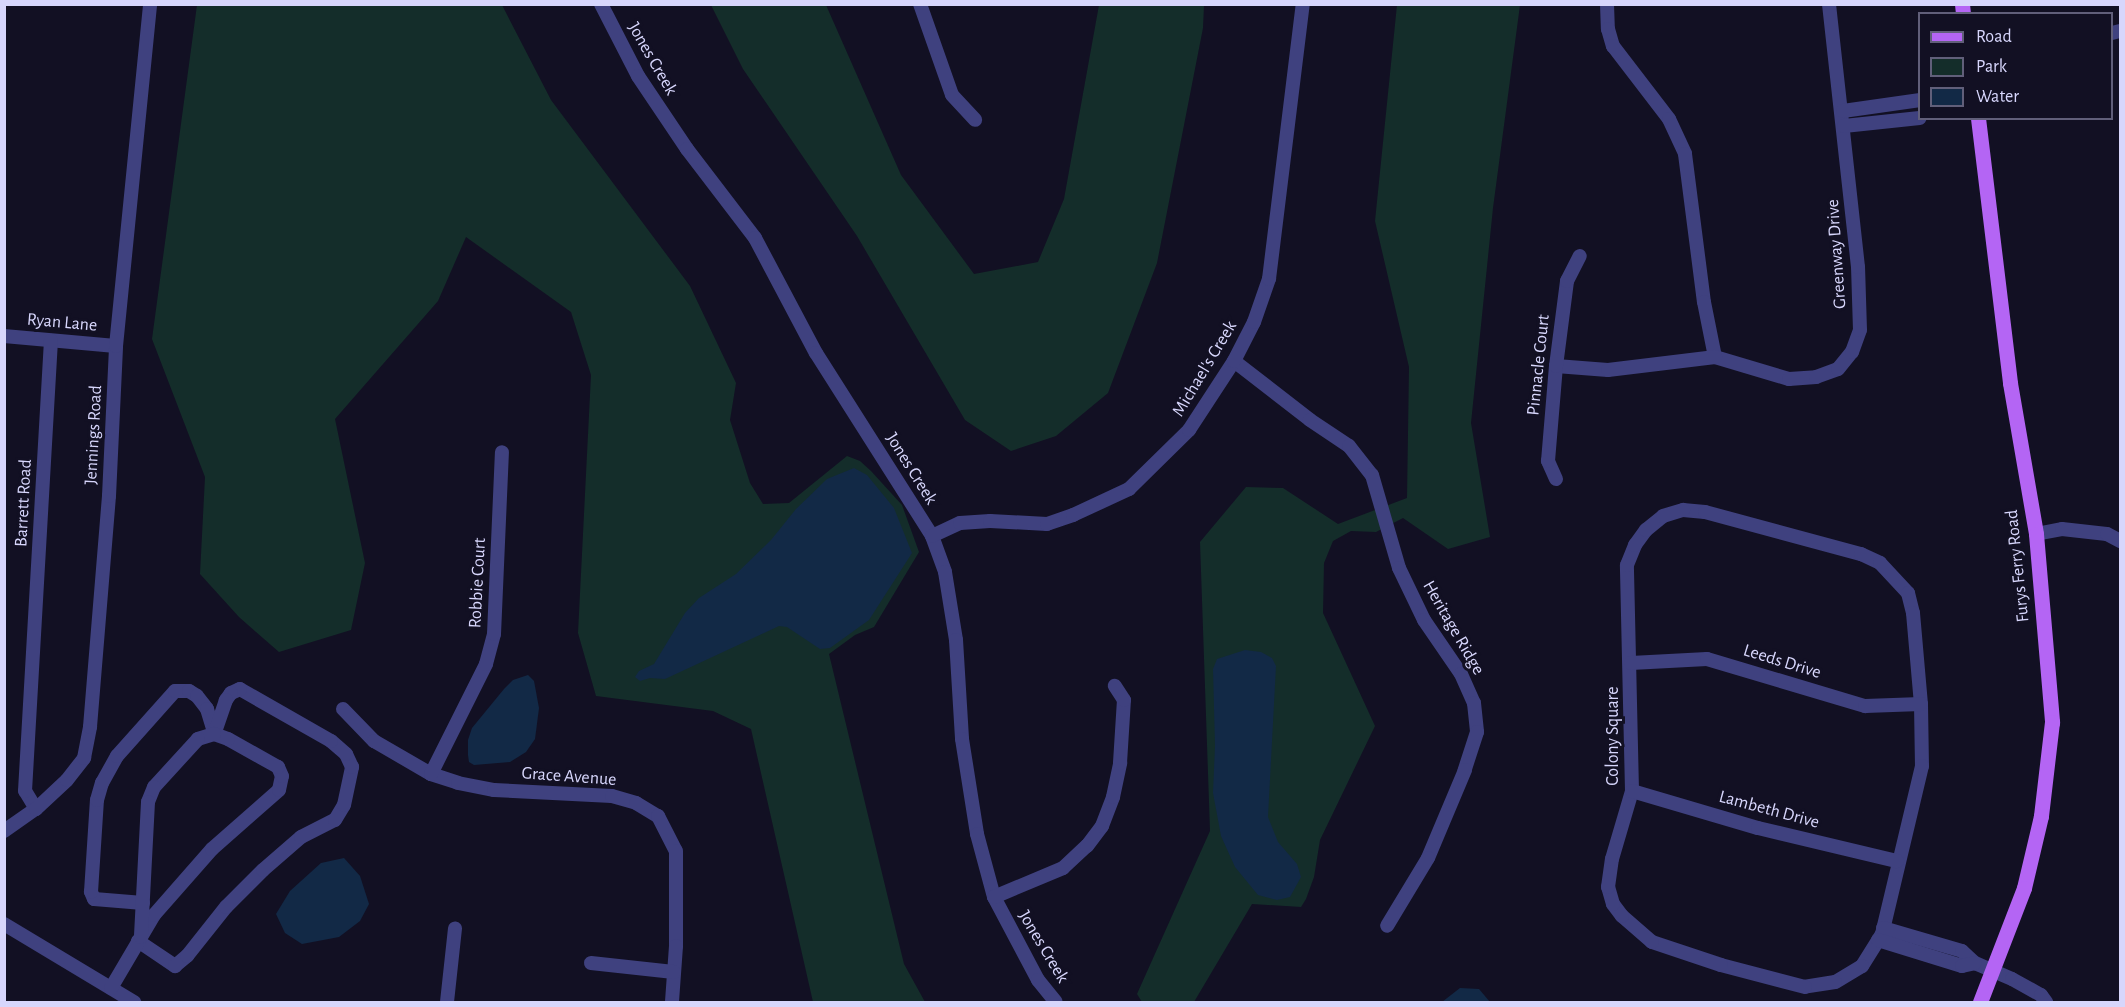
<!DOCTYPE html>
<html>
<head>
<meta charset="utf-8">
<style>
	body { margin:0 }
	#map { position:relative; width:2125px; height:1007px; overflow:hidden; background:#121023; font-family:"Alegreya Sans",sans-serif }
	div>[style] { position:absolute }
	.green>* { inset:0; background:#142d2a }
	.water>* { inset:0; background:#122946 }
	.minor>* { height:14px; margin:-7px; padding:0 7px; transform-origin:7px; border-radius:7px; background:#3f417f }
	.major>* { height:15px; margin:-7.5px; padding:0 7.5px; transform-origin:7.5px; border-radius:7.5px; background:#b465f4 }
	span { translate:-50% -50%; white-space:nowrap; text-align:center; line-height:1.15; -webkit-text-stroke:6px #121023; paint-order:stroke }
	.street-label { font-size:18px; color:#d7d6fc }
	.frame { position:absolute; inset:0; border:6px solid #d7d6fc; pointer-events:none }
	.legend { position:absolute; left:1918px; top:12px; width:195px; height:108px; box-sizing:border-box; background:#121023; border:2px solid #615f7a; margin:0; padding:8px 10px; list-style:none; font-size:18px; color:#d7d6fc }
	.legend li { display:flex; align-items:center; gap:12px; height:30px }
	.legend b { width:30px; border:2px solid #615f7a }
</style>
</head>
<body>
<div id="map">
	<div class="green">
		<i style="clip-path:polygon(197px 5px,502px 5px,551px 100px,690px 286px,736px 383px,730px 420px,750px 483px,763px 504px,789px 503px,847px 456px,860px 461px,871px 471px,902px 505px,919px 552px,874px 627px,855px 635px,829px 654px,904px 964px,925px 1002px,813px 1002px,751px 729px,713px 711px,596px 696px,578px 633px,591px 375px,571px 312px,466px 237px,438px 301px,335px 419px,365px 563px,351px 630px,279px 652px,239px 617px,200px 574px,205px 477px,152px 339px)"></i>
		<i style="clip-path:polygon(711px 5px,826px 5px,901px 175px,974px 274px,1038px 262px,1064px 199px,1099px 5px,1204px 5px,1203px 28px,1157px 263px,1108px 393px,1056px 436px,1011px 451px,965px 420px,857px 236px,743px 69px)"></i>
		<i style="clip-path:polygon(1397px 5px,1520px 5px,1493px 208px,1471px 423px,1490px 537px,1448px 549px,1403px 518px,1376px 532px,1351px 531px,1333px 541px,1324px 563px,1323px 613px,1375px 726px,1320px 840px,1314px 877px,1306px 899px,1301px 907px,1252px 904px,1194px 1002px,1142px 1002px,1137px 994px,1210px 831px,1200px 542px,1246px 487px,1283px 488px,1338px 524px,1407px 498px,1409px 367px,1375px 221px)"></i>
	</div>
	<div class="water">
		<i style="clip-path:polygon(854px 468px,867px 475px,894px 508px,912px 553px,869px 620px,830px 648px,820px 649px,787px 627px,779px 626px,665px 679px,650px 678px,640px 681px,635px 677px,639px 671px,654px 664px,685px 613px,699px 598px,736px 574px,771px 540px,796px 509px,827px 479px)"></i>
		<i style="clip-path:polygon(1245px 650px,1261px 652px,1272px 658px,1276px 666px,1268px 817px,1278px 842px,1297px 864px,1301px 877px,1290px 897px,1277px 900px,1258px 895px,1235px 867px,1221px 836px,1213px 793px,1215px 746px,1213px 669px,1217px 659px)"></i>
		<i style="clip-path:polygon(528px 675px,534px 681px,539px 708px,535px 739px,526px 752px,510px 762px,474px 765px,469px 762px,468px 755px,468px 740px,472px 728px,504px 689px,513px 680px)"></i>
		<i style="clip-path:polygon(344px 858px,360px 876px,369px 904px,360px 921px,339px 937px,302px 944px,285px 933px,276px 914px,290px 891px,321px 863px)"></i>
		<i style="clip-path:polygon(1460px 988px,1479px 989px,1490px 1002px,1442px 1002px)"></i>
	</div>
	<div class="minor">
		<i style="left:601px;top:4px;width:81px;rotate:62.8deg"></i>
		<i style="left:638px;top:76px;width:88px;rotate:56.1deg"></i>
		<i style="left:687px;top:149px;width:112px;rotate:52.6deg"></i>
		<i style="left:755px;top:238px;width:130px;rotate:62.1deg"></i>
		<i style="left:816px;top:353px;width:217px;rotate:57.6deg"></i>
		<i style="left:932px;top:536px;width:38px;rotate:70deg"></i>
		<i style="left:945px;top:572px;width:69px;rotate:80.8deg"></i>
		<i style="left:956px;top:640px;width:99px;rotate:86.5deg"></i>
		<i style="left:962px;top:739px;width:96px;rotate:81deg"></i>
		<i style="left:977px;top:834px;width:65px;rotate:74.9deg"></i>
		<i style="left:994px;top:897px;width:94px;rotate:62.1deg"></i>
		<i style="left:1038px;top:980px;width:28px;rotate:51deg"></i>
		<i style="left:920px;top:4px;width:96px;rotate:70.6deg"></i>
		<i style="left:952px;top:95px;width:34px;rotate:47deg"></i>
		<i style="left:1607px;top:4px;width:25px;rotate:88deg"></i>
		<i style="left:1608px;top:29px;width:18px;rotate:74deg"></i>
		<i style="left:1613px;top:46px;width:92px;rotate:52.5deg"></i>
		<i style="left:1669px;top:119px;width:38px;rotate:65deg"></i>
		<i style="left:1685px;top:154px;width:149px;rotate:82.7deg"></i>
		<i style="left:1704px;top:302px;width:56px;rotate:78.7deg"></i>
		<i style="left:1715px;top:357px;width:77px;rotate:16.6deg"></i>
		<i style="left:1789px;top:379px;width:27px;rotate:-4deg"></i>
		<i style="left:1816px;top:377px;width:23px;rotate:-20deg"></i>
		<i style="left:1838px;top:369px;width:22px;rotate:-51deg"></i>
		<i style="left:1852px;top:352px;width:23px;rotate:-70deg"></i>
		<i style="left:1860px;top:330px;width:63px;rotate:-91.8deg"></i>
		<i style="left:1858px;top:267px;width:265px;rotate:-96.3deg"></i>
		<i style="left:2112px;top:33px;width:8px;rotate:-14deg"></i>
		<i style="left:1843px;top:111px;width:78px;rotate:-8.1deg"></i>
		<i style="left:1844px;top:126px;width:76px;rotate:-6deg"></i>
		<i style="left:4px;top:336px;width:112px;rotate:5.1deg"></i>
		<i style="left:1234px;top:361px;width:96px;rotate:37.8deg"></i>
		<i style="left:1310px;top:420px;width:47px;rotate:33.7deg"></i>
		<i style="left:1349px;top:446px;width:37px;rotate:52deg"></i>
		<i style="left:1372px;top:475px;width:97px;rotate:73.8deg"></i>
		<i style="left:1399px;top:568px;width:58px;rotate:64.3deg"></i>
		<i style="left:1424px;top:620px;width:65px;rotate:55.6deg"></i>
		<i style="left:1461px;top:674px;width:32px;rotate:66deg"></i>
		<i style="left:1474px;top:703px;width:29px;rotate:84deg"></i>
		<i style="left:1477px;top:732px;width:40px;rotate:108deg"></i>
		<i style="left:1465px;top:770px;width:95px;rotate:112.8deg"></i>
		<i style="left:1428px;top:858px;width:79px;rotate:121.1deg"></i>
		<i style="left:1556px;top:366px;width:52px;rotate:4.4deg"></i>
		<i style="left:1608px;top:370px;width:108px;rotate:-6.9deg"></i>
		<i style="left:1556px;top:479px;width:20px;rotate:-114deg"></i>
		<i style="left:1548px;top:461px;width:95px;rotate:-85.2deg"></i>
		<i style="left:1556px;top:366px;width:86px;rotate:-82.6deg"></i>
		<i style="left:1567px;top:281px;width:28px;rotate:-63deg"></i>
		<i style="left:1683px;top:510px;width:22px;rotate:5deg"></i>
		<i style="left:1705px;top:512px;width:162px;rotate:15.1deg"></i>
		<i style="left:1861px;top:554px;width:21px;rotate:25deg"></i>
		<i style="left:1880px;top:563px;width:41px;rotate:47deg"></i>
		<i style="left:1908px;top:593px;width:21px;rotate:76deg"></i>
		<i style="left:1913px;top:613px;width:91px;rotate:85deg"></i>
		<i style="left:1921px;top:704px;width:62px;rotate:89.1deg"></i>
		<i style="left:1922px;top:766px;width:173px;rotate:103.4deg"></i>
		<i style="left:1882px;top:934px;width:38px;rotate:122deg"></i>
		<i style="left:1862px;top:966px;width:31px;rotate:149deg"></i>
		<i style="left:1835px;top:982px;width:30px;rotate:171deg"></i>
		<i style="left:1805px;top:987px;width:87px;rotate:-165.3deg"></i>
		<i style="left:1721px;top:965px;width:73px;rotate:-161.6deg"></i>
		<i style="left:1652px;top:942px;width:40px;rotate:-139deg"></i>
		<i style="left:1622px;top:916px;width:15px;rotate:-127deg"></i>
		<i style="left:1613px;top:904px;width:18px;rotate:-106deg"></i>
		<i style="left:1608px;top:887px;width:28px;rotate:-82deg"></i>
		<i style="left:1612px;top:859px;width:71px;rotate:-73.6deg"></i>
		<i style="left:1632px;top:791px;width:226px;rotate:-91.3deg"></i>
		<i style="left:1627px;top:565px;width:22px;rotate:-68deg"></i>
		<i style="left:1635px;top:545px;width:19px;rotate:-54deg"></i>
		<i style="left:1646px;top:530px;width:22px;rotate:-39deg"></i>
		<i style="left:1663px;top:516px;width:21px;rotate:-17deg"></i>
		<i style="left:2036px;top:534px;width:26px;rotate:-11deg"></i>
		<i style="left:2062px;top:529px;width:45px;rotate:6.3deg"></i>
		<i style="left:2107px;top:534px;width:15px;rotate:28deg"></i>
		<i style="left:932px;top:536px;width:31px;rotate:-25deg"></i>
		<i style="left:960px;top:523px;width:30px;rotate:-4deg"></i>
		<i style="left:990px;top:521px;width:57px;rotate:3deg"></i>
		<i style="left:1047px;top:524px;width:28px;rotate:-19deg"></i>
		<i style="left:1073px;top:515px;width:62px;rotate:-24.9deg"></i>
		<i style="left:1129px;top:489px;width:84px;rotate:-44.5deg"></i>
		<i style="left:1189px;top:430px;width:82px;rotate:-56.9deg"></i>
		<i style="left:1234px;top:361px;width:44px;rotate:-62.9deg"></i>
		<i style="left:1254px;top:322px;width:46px;rotate:-70.8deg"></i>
		<i style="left:1269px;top:279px;width:277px;rotate:-83deg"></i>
		<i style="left:1631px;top:663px;width:76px;rotate:-3deg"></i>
		<i style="left:1707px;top:659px;width:165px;rotate:16.6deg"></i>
		<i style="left:1865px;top:706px;width:56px;rotate:-2deg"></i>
		<i style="left:343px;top:709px;width:45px;rotate:45.9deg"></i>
		<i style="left:374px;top:741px;width:66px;rotate:30.1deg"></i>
		<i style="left:431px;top:774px;width:28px;rotate:18deg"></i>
		<i style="left:458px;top:783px;width:37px;rotate:11deg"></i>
		<i style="left:494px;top:790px;width:118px;rotate:2.9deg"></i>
		<i style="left:612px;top:796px;width:25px;rotate:16deg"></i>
		<i style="left:636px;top:803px;width:26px;rotate:31deg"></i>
		<i style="left:658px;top:816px;width:39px;rotate:63deg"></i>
		<i style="left:676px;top:851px;width:95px;rotate:90deg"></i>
		<i style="left:676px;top:946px;width:56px;rotate:94.1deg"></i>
		<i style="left:431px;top:774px;width:123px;rotate:-63.4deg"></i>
		<i style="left:486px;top:664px;width:31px;rotate:-75deg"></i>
		<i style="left:494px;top:634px;width:182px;rotate:-87.5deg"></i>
		<i style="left:1632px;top:791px;width:131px;rotate:16.4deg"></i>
		<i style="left:1758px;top:828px;width:143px;rotate:13.4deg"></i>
		<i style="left:36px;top:809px;width:21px;rotate:-121deg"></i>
		<i style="left:25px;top:791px;width:451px;rotate:-86.7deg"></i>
		<i style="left:4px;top:831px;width:39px;rotate:-35deg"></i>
		<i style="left:36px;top:809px;width:42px;rotate:-43.1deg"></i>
		<i style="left:67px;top:780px;width:28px;rotate:-52deg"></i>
		<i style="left:84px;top:758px;width:32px;rotate:-79deg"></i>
		<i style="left:90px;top:727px;width:232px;rotate:-85.3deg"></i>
		<i style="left:109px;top:496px;width:150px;rotate:-87.3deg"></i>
		<i style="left:116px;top:346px;width:344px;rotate:-84.3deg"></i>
		<i style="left:994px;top:897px;width:75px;rotate:-22.8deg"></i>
		<i style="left:1063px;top:868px;width:33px;rotate:-43deg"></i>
		<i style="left:1087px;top:846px;width:25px;rotate:-53deg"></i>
		<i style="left:1102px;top:826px;width:31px;rotate:-69deg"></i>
		<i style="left:1113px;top:797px;width:35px;rotate:-78deg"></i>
		<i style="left:1120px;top:763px;width:63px;rotate:-86.4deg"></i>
		<i style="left:1124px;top:700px;width:17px;rotate:-123deg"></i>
		<i style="left:143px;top:903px;width:49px;rotate:-175.3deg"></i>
		<i style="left:94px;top:899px;width:8px;rotate:-113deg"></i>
		<i style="left:91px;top:892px;width:92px;rotate:-86.3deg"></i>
		<i style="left:97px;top:800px;width:18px;rotate:-74deg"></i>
		<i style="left:102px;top:783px;width:31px;rotate:-61deg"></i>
		<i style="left:117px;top:756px;width:87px;rotate:-48.3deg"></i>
		<i style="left:175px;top:691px;width:14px"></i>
		<i style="left:189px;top:691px;width:9px;rotate:32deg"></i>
		<i style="left:197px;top:696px;width:16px;rotate:52deg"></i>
		<i style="left:207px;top:709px;width:24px;rotate:73deg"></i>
		<i style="left:4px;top:924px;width:152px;rotate:31deg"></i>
		<i style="left:1883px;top:928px;width:82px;rotate:16.2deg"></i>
		<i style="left:1962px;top:951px;width:18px;rotate:43deg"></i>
		<i style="left:1975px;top:963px;width:40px;rotate:23.4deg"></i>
		<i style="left:2012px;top:979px;width:33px;rotate:29deg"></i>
		<i style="left:2041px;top:995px;width:9px;rotate:54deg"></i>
		<i style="left:1878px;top:940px;width:88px;rotate:17.2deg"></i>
		<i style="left:1962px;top:966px;width:13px;rotate:-13deg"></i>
		<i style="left:138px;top:941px;width:45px;rotate:34deg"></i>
		<i style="left:175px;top:966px;width:16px;rotate:-40deg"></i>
		<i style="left:187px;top:956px;width:63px;rotate:-51.5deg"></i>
		<i style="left:226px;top:907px;width:52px;rotate:-45deg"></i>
		<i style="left:263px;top:870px;width:50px;rotate:-41deg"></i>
		<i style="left:301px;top:837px;width:38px;rotate:-27deg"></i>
		<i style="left:335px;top:820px;width:17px;rotate:-59deg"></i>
		<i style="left:344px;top:805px;width:39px;rotate:-78deg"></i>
		<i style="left:352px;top:767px;width:14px;rotate:-115deg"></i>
		<i style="left:346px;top:754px;width:20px;rotate:-139deg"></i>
		<i style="left:331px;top:741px;width:105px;rotate:-150.3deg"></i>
		<i style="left:240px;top:689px;width:10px;rotate:156deg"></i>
		<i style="left:231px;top:693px;width:9px;rotate:126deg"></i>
		<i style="left:226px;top:700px;width:36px;rotate:109deg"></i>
		<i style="left:591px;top:963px;width:83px;rotate:6.2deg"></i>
		<i style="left:111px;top:988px;width:85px;rotate:-59.5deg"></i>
		<i style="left:154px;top:915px;width:88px;rotate:-48.7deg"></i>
		<i style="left:212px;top:849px;width:89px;rotate:-41.4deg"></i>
		<i style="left:279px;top:790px;width:14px;rotate:-78deg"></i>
		<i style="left:282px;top:776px;width:10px;rotate:-114deg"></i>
		<i style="left:278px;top:767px;width:57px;rotate:-150.8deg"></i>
		<i style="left:228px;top:739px;width:15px;rotate:-160deg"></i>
		<i style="left:214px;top:734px;width:17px;rotate:163deg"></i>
		<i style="left:198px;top:739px;width:65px;rotate:132.5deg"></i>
		<i style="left:154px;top:787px;width:16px;rotate:112deg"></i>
		<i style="left:148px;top:802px;width:135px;rotate:93deg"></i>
		<i style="left:447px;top:1002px;width:74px;rotate:-83.8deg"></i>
	</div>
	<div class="major">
		<i style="left:1962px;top:4px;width:10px;rotate:84deg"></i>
		<i style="left:1978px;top:118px;width:267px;rotate:83.1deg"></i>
		<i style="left:2010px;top:383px;width:153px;rotate:80.2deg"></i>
		<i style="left:2036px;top:534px;width:189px;rotate:85.1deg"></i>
		<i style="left:2052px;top:722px;width:95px;rotate:96.7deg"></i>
		<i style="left:2041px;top:816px;width:74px;rotate:103.3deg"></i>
		<i style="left:2024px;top:888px;width:122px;rotate:111.1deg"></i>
	</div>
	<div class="street-label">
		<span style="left:652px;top:59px;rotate:60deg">Jones Creek</span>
		<span style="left:1837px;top:254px;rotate:-94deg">Greenway Drive</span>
		<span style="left:62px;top:323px;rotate:5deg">Ryan Lane</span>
		<span style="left:1539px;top:365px;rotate:-84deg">Pinnacle Court</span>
		<span style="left:1205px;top:369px;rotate:-59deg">Michael's Creek</span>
		<span style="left:94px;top:435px;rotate:-87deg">Jennings Road</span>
		<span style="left:911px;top:469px;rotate:58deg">Jones Creek</span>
		<span style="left:24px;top:503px;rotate:-87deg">Barrett Road</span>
		<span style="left:2018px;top:566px;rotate:-96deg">Furys Ferry Road</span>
		<span style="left:478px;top:583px;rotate:-87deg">Robbie Court</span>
		<span style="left:1453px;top:628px;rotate:60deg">Heritage Ridge</span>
		<span style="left:1782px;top:662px;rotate:17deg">Leeds Drive</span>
		<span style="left:1613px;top:736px;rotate:-90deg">Colony Square</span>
		<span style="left:569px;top:777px;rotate:4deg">Grace Avenue</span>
		<span style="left:1769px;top:810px;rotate:15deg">Lambeth Drive</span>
		<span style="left:1043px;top:947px;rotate:59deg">Jones Creek</span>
	</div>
	<div class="frame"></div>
	<ul class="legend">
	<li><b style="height:8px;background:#b465f4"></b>Road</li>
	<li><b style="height:16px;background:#142d2a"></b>Park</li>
	<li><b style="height:16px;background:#122946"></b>Water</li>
	</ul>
</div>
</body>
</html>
